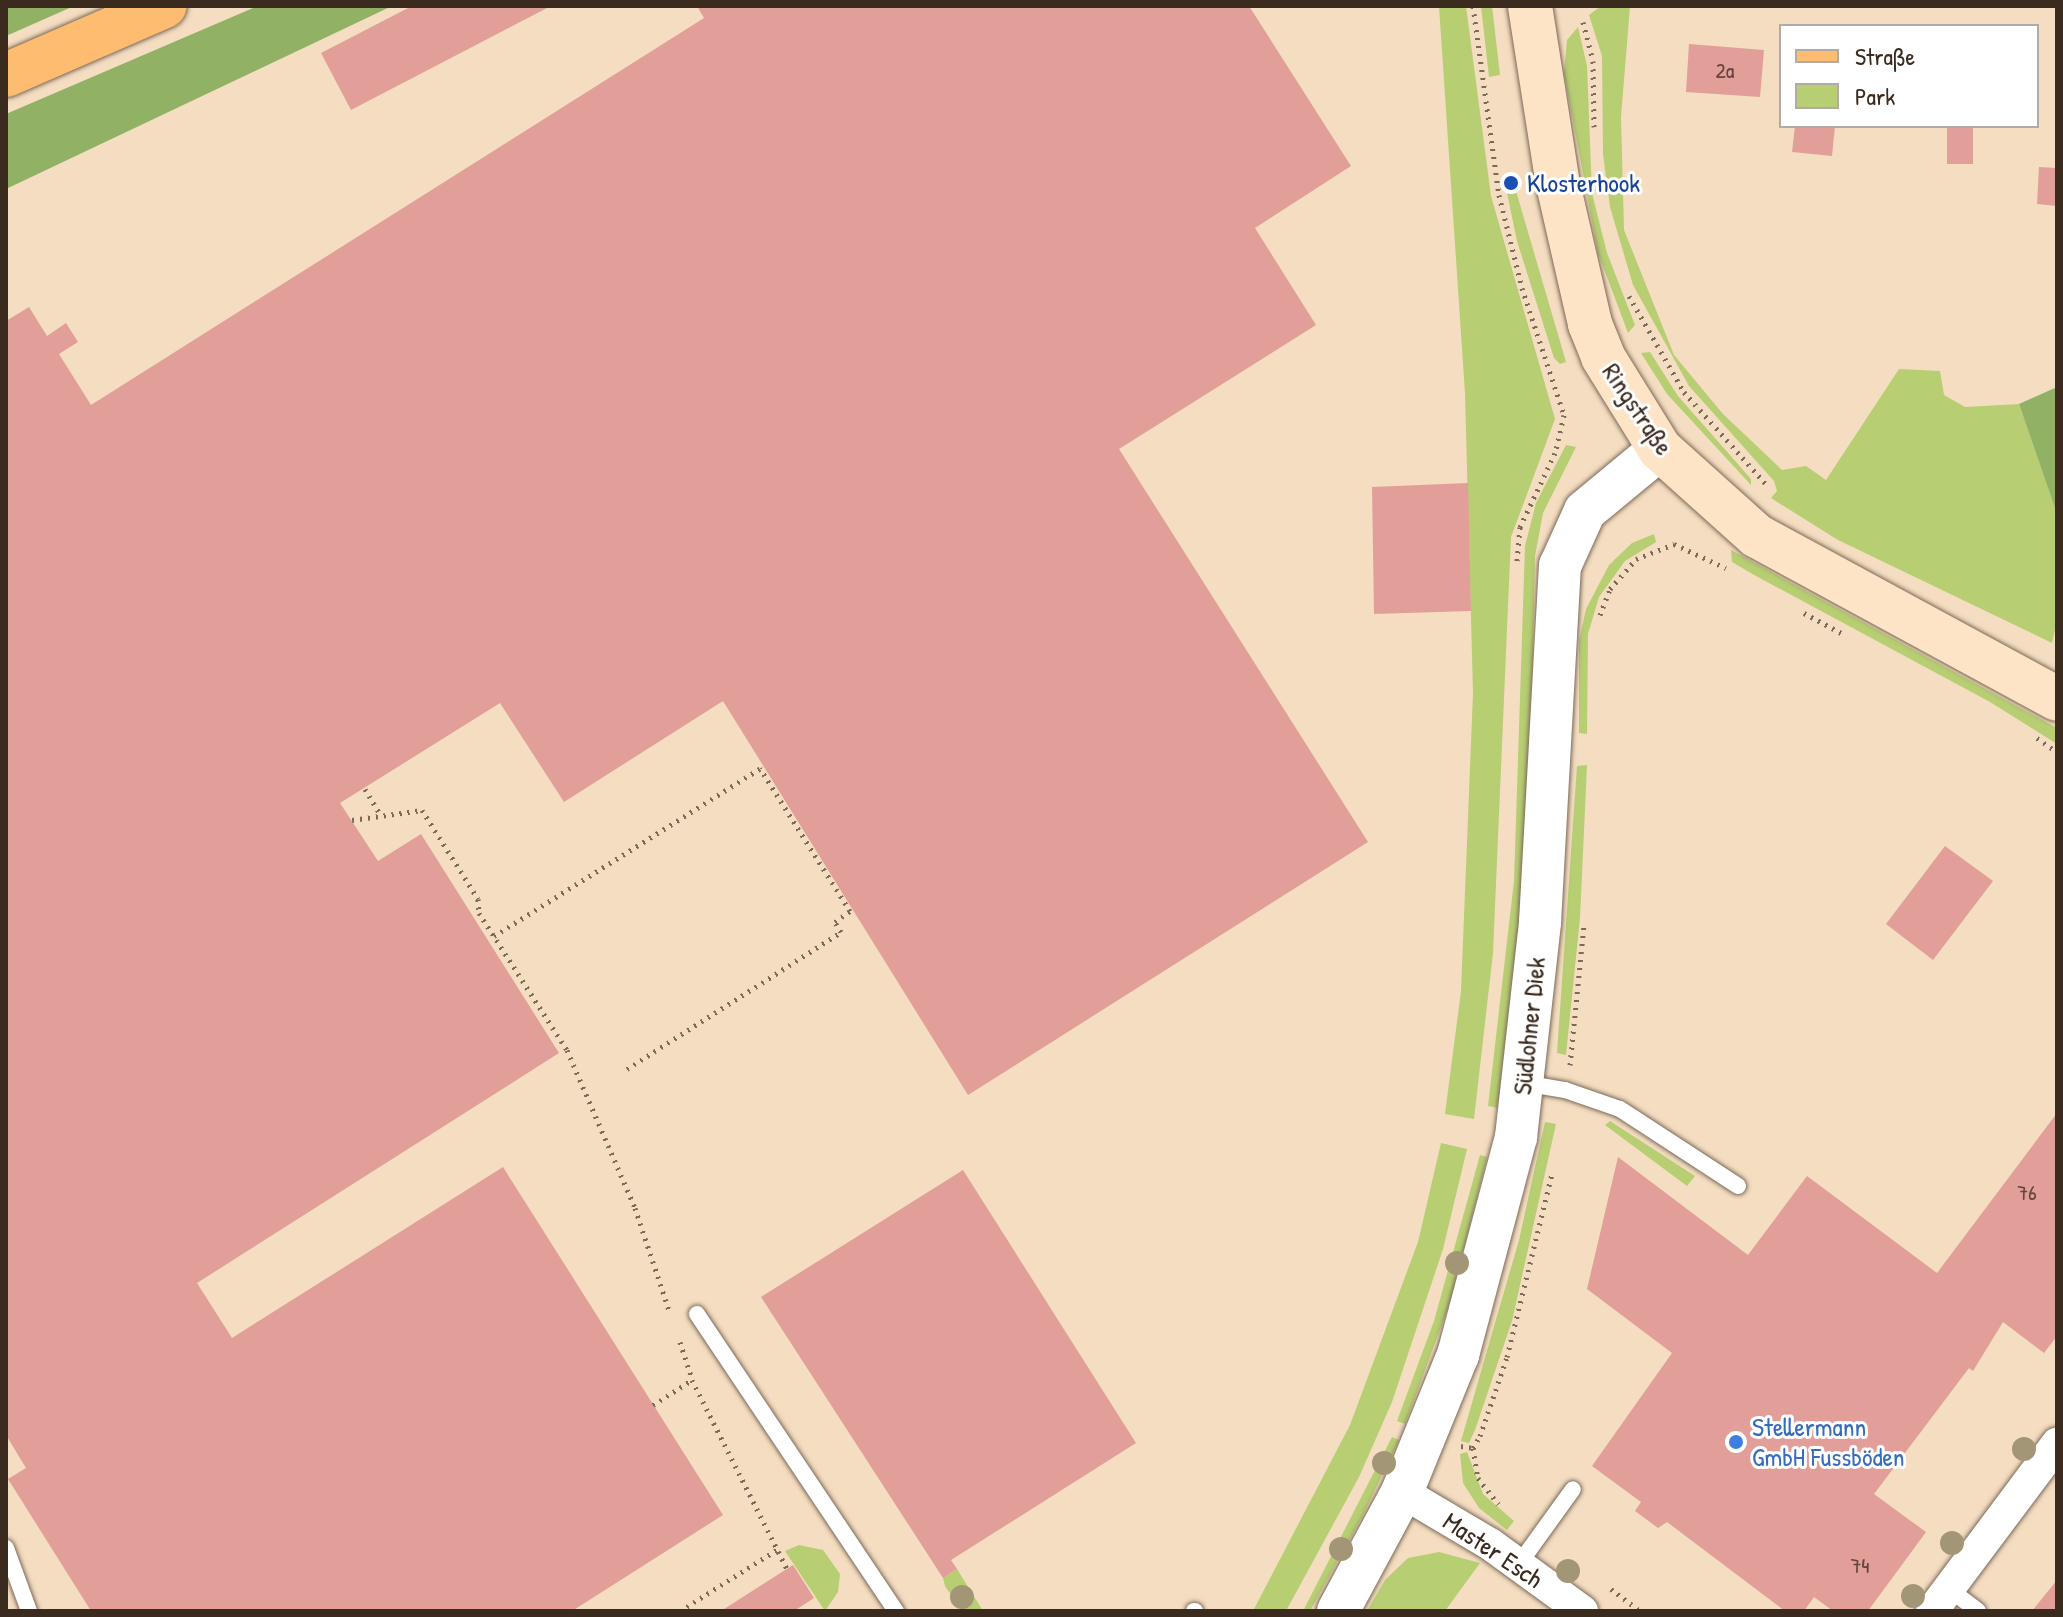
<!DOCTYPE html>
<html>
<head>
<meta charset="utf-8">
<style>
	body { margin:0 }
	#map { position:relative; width:2063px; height:1617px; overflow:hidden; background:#f4ddc1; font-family:"Patrick Hand",sans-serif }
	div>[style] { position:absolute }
	.green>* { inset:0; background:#b7ce73 }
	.forest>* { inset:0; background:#91b165 }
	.building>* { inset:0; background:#e29e99 }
	.path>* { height:5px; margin-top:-2.5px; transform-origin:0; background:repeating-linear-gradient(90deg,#7c6957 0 2px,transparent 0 8px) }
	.roads { filter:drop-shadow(0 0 2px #7c6957) drop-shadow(0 0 2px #7c6957) }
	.service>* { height:16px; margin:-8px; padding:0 8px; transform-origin:8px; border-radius:8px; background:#fff }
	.minor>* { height:32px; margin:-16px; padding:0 16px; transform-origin:16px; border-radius:16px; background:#fff }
	.tertiary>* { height:42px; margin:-21px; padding:0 21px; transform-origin:21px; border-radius:21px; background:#fff }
	.secondary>* { height:44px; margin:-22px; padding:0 22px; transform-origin:22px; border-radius:22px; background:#fee4c6 }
	.primary>* { height:44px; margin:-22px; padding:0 22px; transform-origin:22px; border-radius:22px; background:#fdbc70 }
	.trees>* { width:24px; height:24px; margin:-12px; border-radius:50%; background:#a39676 }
	.dots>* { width:22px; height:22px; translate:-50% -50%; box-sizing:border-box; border:4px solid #fff; border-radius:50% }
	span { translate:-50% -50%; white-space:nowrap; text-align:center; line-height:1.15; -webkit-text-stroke:6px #fff; paint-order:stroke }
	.number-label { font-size:22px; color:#65473d }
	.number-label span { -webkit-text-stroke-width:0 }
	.transit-label { font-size:26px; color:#164399 }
	.left { translate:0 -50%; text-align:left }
	.street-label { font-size:26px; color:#3b2a1e }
	.shop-label { font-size:26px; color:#366cbe }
	.frame { position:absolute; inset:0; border:8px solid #3b2a1e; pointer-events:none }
	.legend { position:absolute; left:1779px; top:24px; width:260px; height:104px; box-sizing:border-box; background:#fff; border:2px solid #b1aaa5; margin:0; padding:10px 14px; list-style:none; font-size:24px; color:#3b2a1e }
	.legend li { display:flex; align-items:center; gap:16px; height:40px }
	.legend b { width:40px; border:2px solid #b1aaa5 }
</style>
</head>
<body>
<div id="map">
	<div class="green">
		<i style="clip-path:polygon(1439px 6px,1466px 6px,1491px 196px,1555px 419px,1511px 537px,1493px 953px,1474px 1119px,1445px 1114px,1461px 991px,1473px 693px,1465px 393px)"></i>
		<i style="clip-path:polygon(1481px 6px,1492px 6px,1500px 75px,1489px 77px)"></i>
		<i style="clip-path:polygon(1601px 6px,1630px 6px,1621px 117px,1624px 230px,1674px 355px,1723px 414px,1782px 470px,1806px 466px,1826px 480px,1899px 369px,1940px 371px,1944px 395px,1965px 407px,2019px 404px,2057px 514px,2057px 621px,2052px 643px,1838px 540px,1771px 498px,1777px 491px,1774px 481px,1689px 386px,1633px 285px,1610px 207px,1603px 154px,1602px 56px,1589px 15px)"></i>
		<i style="clip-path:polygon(1578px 27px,1587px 66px,1592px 193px,1607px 253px,1635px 325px,1628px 333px,1598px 253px,1564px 73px,1567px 40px)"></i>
		<i style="clip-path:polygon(1516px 191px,1566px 362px,1560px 364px,1554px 358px,1517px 241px,1507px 193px)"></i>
		<i style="clip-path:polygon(1650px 352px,1678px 396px,1751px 479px,1751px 485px,1667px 394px,1641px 353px)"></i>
		<i style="clip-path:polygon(1566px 445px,1576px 447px,1543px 513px,1535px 556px,1529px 832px,1498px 1108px,1488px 1106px,1514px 881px,1525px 546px,1536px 503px)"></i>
		<i style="clip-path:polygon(1654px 534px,1656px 542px,1625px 561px,1599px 597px,1588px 634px,1587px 734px,1579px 733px,1579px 641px,1586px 609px,1609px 565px,1632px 543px)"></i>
		<i style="clip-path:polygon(1731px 550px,2057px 728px,2057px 744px,1990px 702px,1756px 576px,1732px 562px)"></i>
		<i style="clip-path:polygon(1587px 765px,1580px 918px,1566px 1055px,1557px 1053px,1577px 766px)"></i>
		<i style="clip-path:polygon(1610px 1121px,1695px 1176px,1687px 1186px,1605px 1125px)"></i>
		<i style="clip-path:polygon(1545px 1122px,1556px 1124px,1512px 1321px,1475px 1430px,1469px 1443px,1461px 1441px,1519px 1240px)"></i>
		<i style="clip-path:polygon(1441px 1143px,1467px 1149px,1443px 1249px,1392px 1402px,1359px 1477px,1286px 1611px,1253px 1611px,1350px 1425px,1418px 1242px)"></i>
		<i style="clip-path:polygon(1480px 1155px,1487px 1157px,1451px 1300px,1405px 1424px,1397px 1421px,1434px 1321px)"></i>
		<i style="clip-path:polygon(1392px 1437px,1399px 1440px,1363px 1515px,1310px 1611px,1303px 1611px)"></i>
		<i style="clip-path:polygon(1467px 1452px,1483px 1494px,1514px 1521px,1507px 1530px,1479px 1508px,1463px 1483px,1460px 1454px)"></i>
		<i style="clip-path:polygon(799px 1545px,823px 1550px,840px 1574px,838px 1592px,825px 1611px,785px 1551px)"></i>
		<i style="clip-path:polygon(1439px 1552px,1480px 1563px,1445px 1611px,1367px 1611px,1385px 1580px,1408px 1558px)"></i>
		<i style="clip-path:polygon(957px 1569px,983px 1611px,962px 1611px,945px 1586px,943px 1578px)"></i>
	</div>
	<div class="forest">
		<i style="clip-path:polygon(6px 6px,74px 6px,6px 36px)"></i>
		<i style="clip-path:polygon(258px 6px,392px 6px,6px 189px,6px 114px)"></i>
		<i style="clip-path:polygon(2057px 387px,2057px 514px,2019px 404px)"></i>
	</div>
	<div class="building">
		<i style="clip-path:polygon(412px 6px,551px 6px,351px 110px,321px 53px)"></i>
		<i style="clip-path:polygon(697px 6px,1249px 6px,1351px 166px,1255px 228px,1316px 325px,1119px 449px,1368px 842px,968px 1095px,723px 701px,564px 802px,500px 703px,340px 803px,378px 861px,421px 834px,559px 1053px,197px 1283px,232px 1338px,503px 1167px,723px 1515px,572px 1611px,91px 1611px,8px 1479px,26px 1468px,6px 1435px,6px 321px,29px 307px,47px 336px,66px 323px,78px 342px,59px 354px,91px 405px,704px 18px)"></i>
		<i style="clip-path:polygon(1689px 44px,1764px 50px,1760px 97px,1686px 92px)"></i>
		<i style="clip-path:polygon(1795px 126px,1835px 126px,1832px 156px,1792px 152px)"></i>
		<i style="clip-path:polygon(1947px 126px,1973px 126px,1973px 164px,1947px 164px)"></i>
		<i style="clip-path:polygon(2039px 167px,2057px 168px,2057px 206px,2037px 204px)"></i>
		<i style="clip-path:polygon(1468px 483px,1471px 611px,1374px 614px,1372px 487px)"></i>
		<i style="clip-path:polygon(1945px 846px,1993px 881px,1933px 960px,1886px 924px)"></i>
		<i style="clip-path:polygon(2057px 1113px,2057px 1336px,2044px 1353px,2003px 1322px,1973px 1371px,1969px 1368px,1874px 1494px,1926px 1532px,1868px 1611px,1833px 1611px,1814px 1597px,1804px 1611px,1785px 1611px,1667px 1522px,1658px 1528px,1635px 1511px,1641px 1502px,1592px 1466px,1672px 1353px,1587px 1289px,1618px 1157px,1748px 1255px,1807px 1176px,1937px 1273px)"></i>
		<i style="clip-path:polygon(963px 1170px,1136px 1443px,951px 1560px,957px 1569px,943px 1578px,761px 1297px)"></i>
		<i style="clip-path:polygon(793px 1565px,814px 1598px,794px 1611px,721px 1611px)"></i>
		<i style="clip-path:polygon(2057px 1580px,2057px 1611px,2032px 1611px)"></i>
	</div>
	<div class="path">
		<i style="left:1473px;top:6px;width:191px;rotate:82.2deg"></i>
		<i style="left:1499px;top:195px;width:96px;rotate:76.1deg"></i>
		<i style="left:1522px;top:288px;width:134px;rotate:71.7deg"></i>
		<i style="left:1564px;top:415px;width:39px;rotate:103deg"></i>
		<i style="left:1555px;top:453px;width:82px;rotate:115.3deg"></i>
		<i style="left:1520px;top:527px;width:34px;rotate:95deg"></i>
		<i style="left:1583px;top:22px;width:40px;rotate:75.6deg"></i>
		<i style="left:1593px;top:61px;width:66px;rotate:89.1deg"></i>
		<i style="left:1629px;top:296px;width:111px;rotate:60.2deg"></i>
		<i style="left:1684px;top:392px;width:123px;rotate:48.3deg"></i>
		<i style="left:1804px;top:613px;width:47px;rotate:28.2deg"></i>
		<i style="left:1600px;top:615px;width:28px;rotate:-69deg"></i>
		<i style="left:1610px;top:589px;width:40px;rotate:-49deg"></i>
		<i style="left:1636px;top:559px;width:41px;rotate:-21.5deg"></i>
		<i style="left:1674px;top:544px;width:57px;rotate:24.8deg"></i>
		<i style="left:2037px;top:738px;width:24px;rotate:35deg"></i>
		<i style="left:365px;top:789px;width:31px;rotate:59deg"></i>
		<i style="left:352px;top:820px;width:71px;rotate:-8.1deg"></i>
		<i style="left:422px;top:810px;width:105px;rotate:57.8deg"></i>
		<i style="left:478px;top:899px;width:14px;rotate:86deg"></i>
		<i style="left:479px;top:913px;width:163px;rotate:57.3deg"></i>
		<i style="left:567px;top:1050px;width:172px;rotate:66.7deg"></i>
		<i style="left:635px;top:1208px;width:108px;rotate:71.6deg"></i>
		<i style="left:494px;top:936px;width:317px;rotate:-32.2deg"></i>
		<i style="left:1570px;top:1065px;width:142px;rotate:-84.3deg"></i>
		<i style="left:627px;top:1069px;width:254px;rotate:-32.6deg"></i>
		<i style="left:841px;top:932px;width:12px;rotate:-121deg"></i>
		<i style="left:835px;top:922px;width:19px;rotate:-36deg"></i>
		<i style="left:850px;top:911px;width:169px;rotate:-122.2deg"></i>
		<i style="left:680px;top:1342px;width:40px;rotate:72deg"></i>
		<i style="left:692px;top:1380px;width:212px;rotate:63.3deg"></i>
		<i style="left:653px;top:1405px;width:46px;rotate:-32.7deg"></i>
		<i style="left:1461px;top:1446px;width:12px;rotate:9deg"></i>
		<i style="left:1473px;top:1448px;width:14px;rotate:-60deg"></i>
		<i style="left:1480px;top:1436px;width:83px;rotate:-71.1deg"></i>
		<i style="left:1507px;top:1357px;width:188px;rotate:-76.2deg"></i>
		<i style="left:1473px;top:1448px;width:30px;rotate:81deg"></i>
		<i style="left:1478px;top:1478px;width:33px;rotate:52deg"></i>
		<i style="left:1611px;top:1589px;width:36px;rotate:37deg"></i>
		<i style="left:680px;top:1611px;width:116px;rotate:-32.3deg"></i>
	</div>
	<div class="roads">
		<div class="service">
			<i style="left:1523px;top:1083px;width:43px;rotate:9.5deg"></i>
			<i style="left:1565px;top:1090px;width:58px;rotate:19.1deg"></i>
			<i style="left:1620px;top:1109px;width:141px;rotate:33.1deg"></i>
			<i style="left:697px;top:1314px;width:358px;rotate:56.2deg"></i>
			<i style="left:6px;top:1548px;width:67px;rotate:69.9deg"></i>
			<i style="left:1519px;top:1564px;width:92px;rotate:-54.2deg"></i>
			<i style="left:1949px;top:1589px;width:36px;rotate:37deg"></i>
			<i style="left:1194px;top:1611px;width:1px"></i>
		</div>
		<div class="minor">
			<i style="left:1402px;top:1492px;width:102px;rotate:30.6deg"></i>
			<i style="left:1490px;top:1544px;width:114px;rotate:36.1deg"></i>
			<i style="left:1932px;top:1611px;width:209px;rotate:-53.2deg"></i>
		</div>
		<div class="tertiary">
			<i style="left:1338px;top:1611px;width:135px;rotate:-61.7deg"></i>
			<i style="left:1402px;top:1492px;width:148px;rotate:-67.8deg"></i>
			<i style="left:1458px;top:1355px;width:226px;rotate:-75.1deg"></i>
			<i style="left:1516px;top:1137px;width:216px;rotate:-83.6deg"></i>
			<i style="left:1540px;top:922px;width:357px;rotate:-86.8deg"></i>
			<i style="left:1560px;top:566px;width:60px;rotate:-65.6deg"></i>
			<i style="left:1585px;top:511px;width:97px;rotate:-39.6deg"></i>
		</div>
		<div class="secondary">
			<i style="left:1530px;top:6px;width:180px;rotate:81.1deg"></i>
			<i style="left:1558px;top:184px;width:144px;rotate:77.1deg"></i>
			<i style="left:1590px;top:324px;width:35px;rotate:68deg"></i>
			<i style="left:1603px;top:357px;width:108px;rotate:58.2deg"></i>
			<i style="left:1660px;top:449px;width:130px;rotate:41.9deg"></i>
			<i style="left:1757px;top:536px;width:341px;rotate:28.5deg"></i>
		</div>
		<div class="primary">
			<i style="left:6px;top:75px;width:173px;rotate:-23.5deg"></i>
		</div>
	</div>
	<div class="trees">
		<i style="left:1457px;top:1263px"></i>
		<i style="left:2024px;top:1449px"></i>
		<i style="left:1384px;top:1463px"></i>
		<i style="left:1952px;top:1543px"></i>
		<i style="left:1341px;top:1549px"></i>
		<i style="left:1568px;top:1571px"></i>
		<i style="left:1913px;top:1596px"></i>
		<i style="left:962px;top:1597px"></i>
	</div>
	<div class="dots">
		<i style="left:1511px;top:183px;background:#1a4fb4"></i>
		<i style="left:1736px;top:1442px;background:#3f7fe0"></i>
	</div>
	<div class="number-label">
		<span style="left:1725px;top:71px">2a</span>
		<span style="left:2027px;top:1193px">76</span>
		<span style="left:1860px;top:1566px">74</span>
	</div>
	<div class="transit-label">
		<span class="left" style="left:1527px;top:183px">Klosterhook</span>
	</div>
	<div class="street-label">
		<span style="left:1638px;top:409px;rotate:56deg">Ringstraße</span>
		<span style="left:1529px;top:1026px;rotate:-84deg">Südlohner Diek</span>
		<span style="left:1493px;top:1550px;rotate:34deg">Master Esch</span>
	</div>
	<div class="shop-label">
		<span class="left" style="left:1752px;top:1442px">Stellermann<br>GmbH Fussböden</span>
	</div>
	<div class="frame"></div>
	<ul class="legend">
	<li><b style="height:10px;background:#fdbc70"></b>Straße</li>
	<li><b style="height:22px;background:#b7ce73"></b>Park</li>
	</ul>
</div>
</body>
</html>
